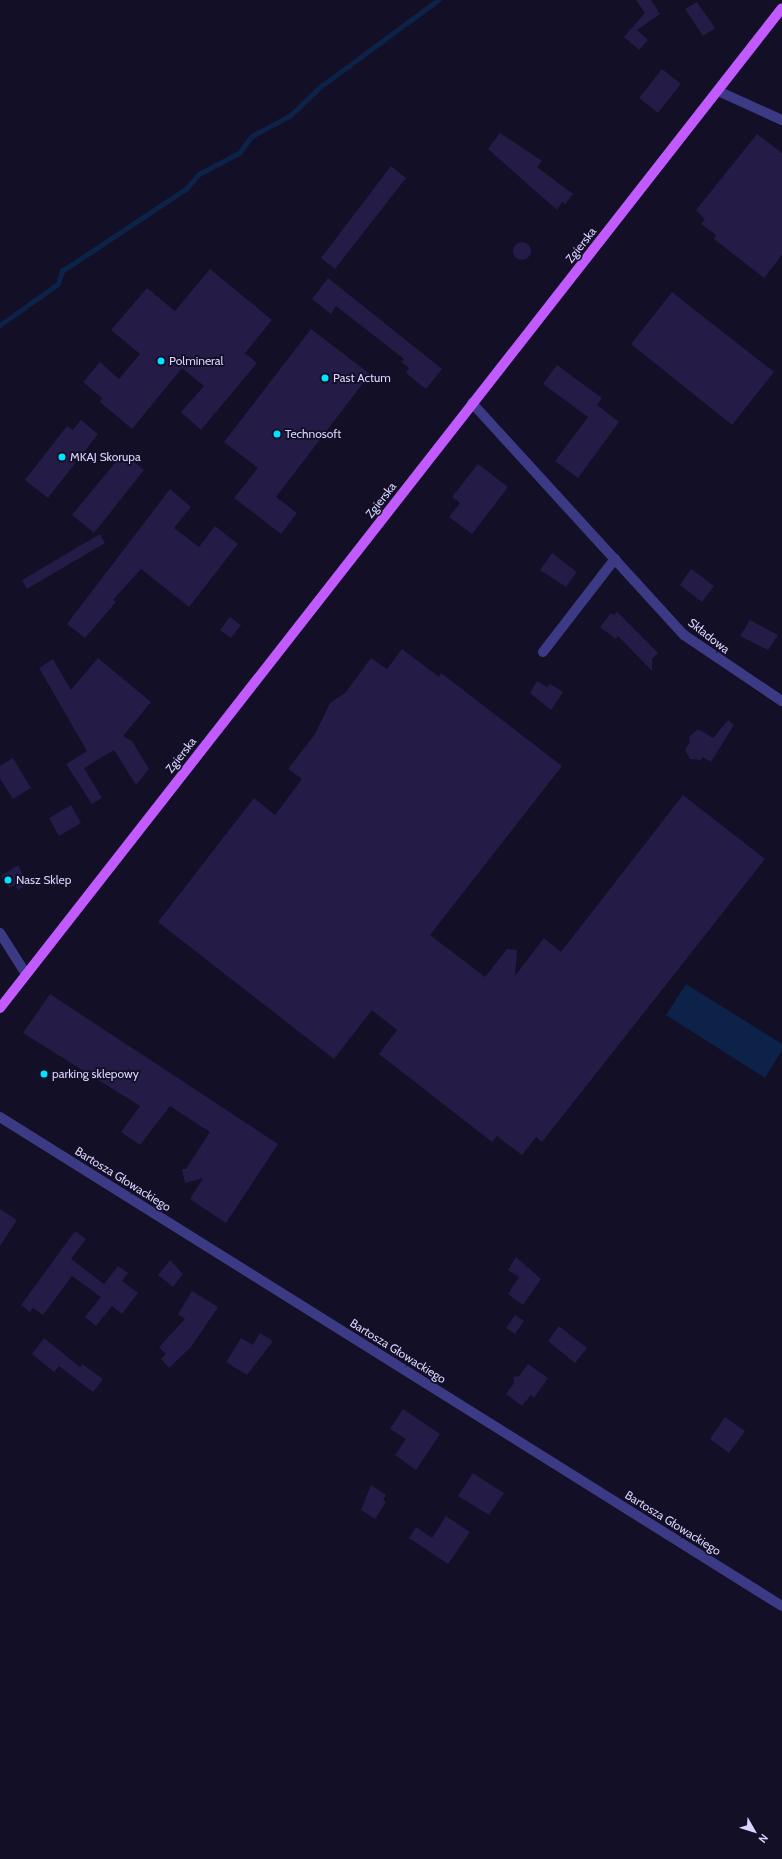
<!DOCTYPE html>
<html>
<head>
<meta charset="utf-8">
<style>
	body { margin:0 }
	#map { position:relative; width:782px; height:1859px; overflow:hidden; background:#130f26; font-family:Cabin,sans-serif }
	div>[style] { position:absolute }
	.water>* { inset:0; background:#0c2248 }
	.stream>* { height:4.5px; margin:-2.25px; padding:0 2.25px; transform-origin:2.25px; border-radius:2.25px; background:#0c2248 }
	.building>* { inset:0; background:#241b47 }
	.round { border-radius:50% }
	.minor>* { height:10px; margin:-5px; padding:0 5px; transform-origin:5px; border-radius:5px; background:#3d3a85 }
	.major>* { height:10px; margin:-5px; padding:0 5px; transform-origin:5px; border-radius:5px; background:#c25bff }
	.dots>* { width:11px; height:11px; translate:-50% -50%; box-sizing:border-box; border:2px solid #130f26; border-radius:50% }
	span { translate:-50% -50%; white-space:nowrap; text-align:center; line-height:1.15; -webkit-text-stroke:3.5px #130f26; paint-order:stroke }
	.street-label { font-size:12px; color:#d9d4ff }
	.poi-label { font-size:12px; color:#d9d4ff }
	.left { translate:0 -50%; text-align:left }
	.north { position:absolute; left:734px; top:1811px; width:40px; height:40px; -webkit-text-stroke:3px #130f26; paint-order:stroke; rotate:129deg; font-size:11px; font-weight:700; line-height:16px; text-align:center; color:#d9d4ff }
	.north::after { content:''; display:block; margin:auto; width:14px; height:18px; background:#d9d4ff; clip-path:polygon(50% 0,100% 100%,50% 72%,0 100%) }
</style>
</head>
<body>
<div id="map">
	<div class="water">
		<i style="clip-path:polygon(686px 984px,782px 1044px,782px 1050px,765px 1078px,666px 1015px)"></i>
	</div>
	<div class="stream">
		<i style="left:0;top:325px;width:71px;rotate:-35.3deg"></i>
		<i style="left:58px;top:284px;width:14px;rotate:-73deg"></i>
		<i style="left:62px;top:271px;width:149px;rotate:-33.5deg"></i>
		<i style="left:186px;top:189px;width:20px;rotate:-49deg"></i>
		<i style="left:199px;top:174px;width:45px;rotate:-27.7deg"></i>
		<i style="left:239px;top:153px;width:21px;rotate:-53deg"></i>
		<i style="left:252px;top:136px;width:44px;rotate:-28.3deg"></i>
		<i style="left:291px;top:115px;width:40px;rotate:-44deg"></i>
		<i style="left:320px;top:87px;width:147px;rotate:-36.4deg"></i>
	</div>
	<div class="building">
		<i style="clip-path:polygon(636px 0,651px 0,660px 14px,637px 30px,648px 40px,639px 50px,624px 37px,645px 13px)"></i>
		<i style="clip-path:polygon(697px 2px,715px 28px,703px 36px,685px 9px)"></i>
		<i style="clip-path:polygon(662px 69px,681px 84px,658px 113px,639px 98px)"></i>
		<i style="clip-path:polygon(500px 133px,542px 161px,537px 167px,573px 194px,565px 204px,562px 202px,557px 210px,488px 149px)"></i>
		<i style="clip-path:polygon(757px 134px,782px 153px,782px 255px,764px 278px,714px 239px,716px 235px,701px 224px,705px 219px,696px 210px)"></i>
		<i style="clip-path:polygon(391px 166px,406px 178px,335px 269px,321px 258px)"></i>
		<i class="round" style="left:513px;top:242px;width:18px;height:18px"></i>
		<i style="clip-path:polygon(210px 269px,272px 320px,245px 353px,257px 363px,201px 430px,181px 412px,204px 386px,182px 368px,132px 429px,100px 402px,102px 398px,83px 382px,100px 362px,119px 379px,140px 354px,111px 330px,147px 288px,175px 311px)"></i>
		<i style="clip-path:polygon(328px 278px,442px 369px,426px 389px,406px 373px,409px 368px,401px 362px,404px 359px,336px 306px,331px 314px,312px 299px)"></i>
		<i style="clip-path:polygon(672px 292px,774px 372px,732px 425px,631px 344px)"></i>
		<i style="clip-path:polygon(311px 329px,370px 374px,276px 497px,297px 513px,281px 534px,234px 498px,258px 468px,224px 442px)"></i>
		<i style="clip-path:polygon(557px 365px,602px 398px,597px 405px,619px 422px,578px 478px,555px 461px,588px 417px,543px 384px)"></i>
		<i style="clip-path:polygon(81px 420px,98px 434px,48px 498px,25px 480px,67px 426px,73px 430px)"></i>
		<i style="clip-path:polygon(123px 453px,144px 470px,94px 533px,72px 515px)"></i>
		<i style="clip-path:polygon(478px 464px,508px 487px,472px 534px,449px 517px,460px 503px,452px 497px)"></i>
		<i style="clip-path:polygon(170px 489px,191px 507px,174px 528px,199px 547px,215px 526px,238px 544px,189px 607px,141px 569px,113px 600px,116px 602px,85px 638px,67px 624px)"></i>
		<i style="clip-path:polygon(100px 534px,105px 543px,27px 589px,22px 580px)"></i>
		<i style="clip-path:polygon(552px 553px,577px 572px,566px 587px,540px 570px)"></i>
		<i style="clip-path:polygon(691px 569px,714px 586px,702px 602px,680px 585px)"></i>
		<i style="clip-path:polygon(617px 612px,658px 653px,652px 659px,652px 671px,618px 636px,616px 639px,600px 627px,611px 613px,614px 615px)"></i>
		<i style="clip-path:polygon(230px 617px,241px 625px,231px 638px,220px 630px)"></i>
		<i style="clip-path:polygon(750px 620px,778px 635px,768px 650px,740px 636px)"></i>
		<i style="clip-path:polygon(402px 649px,439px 677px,441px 673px,562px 766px,430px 935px,485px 977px,507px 949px,517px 950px,515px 976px,544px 938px,561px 952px,683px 795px,765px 859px,542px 1142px,536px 1137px,522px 1155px,497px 1136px,492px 1142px,379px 1054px,397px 1030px,372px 1010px,334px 1059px,158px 922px,254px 798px,275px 815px,302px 779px,288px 769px,315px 734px,330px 703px,346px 692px,371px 658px,387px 669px)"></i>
		<i style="clip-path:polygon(98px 658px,151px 702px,123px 736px,132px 741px,149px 769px,136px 785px,114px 750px,84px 768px,102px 798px,92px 804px,66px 764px,87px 751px,39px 668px,53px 659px,71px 690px)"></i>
		<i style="clip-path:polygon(537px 681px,547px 687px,550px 684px,563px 692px,551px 710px,530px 693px)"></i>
		<i style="clip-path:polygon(728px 720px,734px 725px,711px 762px,703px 757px,701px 760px,690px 759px,685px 750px,690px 742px,689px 737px,698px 729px,713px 738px)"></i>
		<i style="clip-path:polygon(13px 758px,31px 788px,13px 799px,0 779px,0 766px)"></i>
		<i style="clip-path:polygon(71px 805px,81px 823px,59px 836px,49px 818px)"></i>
		<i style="clip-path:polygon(18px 865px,28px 884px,18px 890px,15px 885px,9px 888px,1px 876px)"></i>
		<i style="clip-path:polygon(50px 994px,278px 1144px,226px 1223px,190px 1199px,203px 1178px,185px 1183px,182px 1169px,186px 1169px,210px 1132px,170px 1106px,140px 1145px,121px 1132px,140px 1106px,23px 1033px)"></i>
		<i style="clip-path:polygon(0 1209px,17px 1220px,0 1246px)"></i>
		<i style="clip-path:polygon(75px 1231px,86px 1239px,71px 1259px,104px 1284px,118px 1266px,128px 1273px,122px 1281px,138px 1293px,122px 1314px,112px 1306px,96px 1326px,85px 1317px,101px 1297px,72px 1276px,43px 1315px,33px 1308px,30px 1312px,21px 1305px)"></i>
		<i style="clip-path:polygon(516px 1257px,541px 1279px,523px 1305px,508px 1294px,519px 1277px,508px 1270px)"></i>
		<i style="clip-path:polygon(170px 1260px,183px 1274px,173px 1287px,158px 1275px)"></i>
		<i style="clip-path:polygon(192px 1291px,218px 1307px,191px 1347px,169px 1368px,161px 1359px,166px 1354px,159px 1347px,185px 1319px,178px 1314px)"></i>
		<i style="clip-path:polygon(515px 1315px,524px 1321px,515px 1334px,506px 1328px)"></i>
		<i style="clip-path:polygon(559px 1326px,587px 1348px,575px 1363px,548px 1341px)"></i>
		<i style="clip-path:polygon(260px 1333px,273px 1341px,247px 1375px,226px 1362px,241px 1338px,253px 1345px)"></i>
		<i style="clip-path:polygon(44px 1338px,80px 1367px,82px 1364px,103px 1379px,93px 1392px,59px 1366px,54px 1372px,32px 1354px)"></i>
		<i style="clip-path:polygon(528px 1364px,548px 1378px,534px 1398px,531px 1395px,522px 1406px,506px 1394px,514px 1383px,513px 1377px,519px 1376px)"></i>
		<i style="clip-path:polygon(403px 1409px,440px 1434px,416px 1470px,395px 1455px,406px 1439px,390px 1429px)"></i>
		<i style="clip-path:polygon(725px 1417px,745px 1431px,729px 1453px,710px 1439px)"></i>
		<i style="clip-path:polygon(473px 1473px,504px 1493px,489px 1515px,458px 1496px)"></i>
		<i style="clip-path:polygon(371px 1485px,386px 1495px,383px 1499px,386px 1502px,375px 1519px,361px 1510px)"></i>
		<i style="clip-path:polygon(446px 1516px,470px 1532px,448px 1564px,409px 1538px,416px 1527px,432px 1538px)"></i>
	</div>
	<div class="minor">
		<i style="left:718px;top:91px;width:70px;rotate:24.4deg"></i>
		<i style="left:472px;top:403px;width:314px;rotate:47.6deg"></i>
		<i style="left:684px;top:635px;width:118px;rotate:34deg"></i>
		<i style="left:543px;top:652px;width:118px;rotate:-52.3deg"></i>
		<i style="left:0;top:933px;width:49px;rotate:57.6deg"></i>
		<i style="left:0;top:1117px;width:922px;rotate:32.02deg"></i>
	</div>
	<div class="major">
		<i style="left:0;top:1008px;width:1269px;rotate:-51.97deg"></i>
	</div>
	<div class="dots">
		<i style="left:161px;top:361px;background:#00e5ff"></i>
		<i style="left:325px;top:378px;background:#00e5ff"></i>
		<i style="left:277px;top:434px;background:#00e5ff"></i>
		<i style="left:62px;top:457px;background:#00e5ff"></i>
		<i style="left:8px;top:880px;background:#00e5ff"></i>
		<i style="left:44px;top:1074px;background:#00e5ff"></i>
	</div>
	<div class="street-label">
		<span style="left:581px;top:245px;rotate:-52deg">Zgierska</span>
		<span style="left:381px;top:500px;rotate:-52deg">Zgierska</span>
		<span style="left:709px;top:636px;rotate:38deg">Składowa</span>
		<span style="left:181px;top:755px;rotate:-52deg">Zgierska</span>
		<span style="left:123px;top:1179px;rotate:32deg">Bartosza Głowackiego</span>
		<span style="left:398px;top:1351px;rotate:32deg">Bartosza Głowackiego</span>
		<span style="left:673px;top:1523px;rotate:32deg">Bartosza Głowackiego</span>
	</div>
	<div class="poi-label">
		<span class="left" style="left:169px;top:361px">Polmineral</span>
		<span class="left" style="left:333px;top:378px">Past Actum</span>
		<span class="left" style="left:285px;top:434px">Technosoft</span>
		<span class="left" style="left:70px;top:457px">MKAJ Skorupa</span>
		<span class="left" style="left:16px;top:880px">Nasz Sklep</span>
		<span class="left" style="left:52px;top:1074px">parking sklepowy</span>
	</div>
	<div class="north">N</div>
</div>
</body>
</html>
